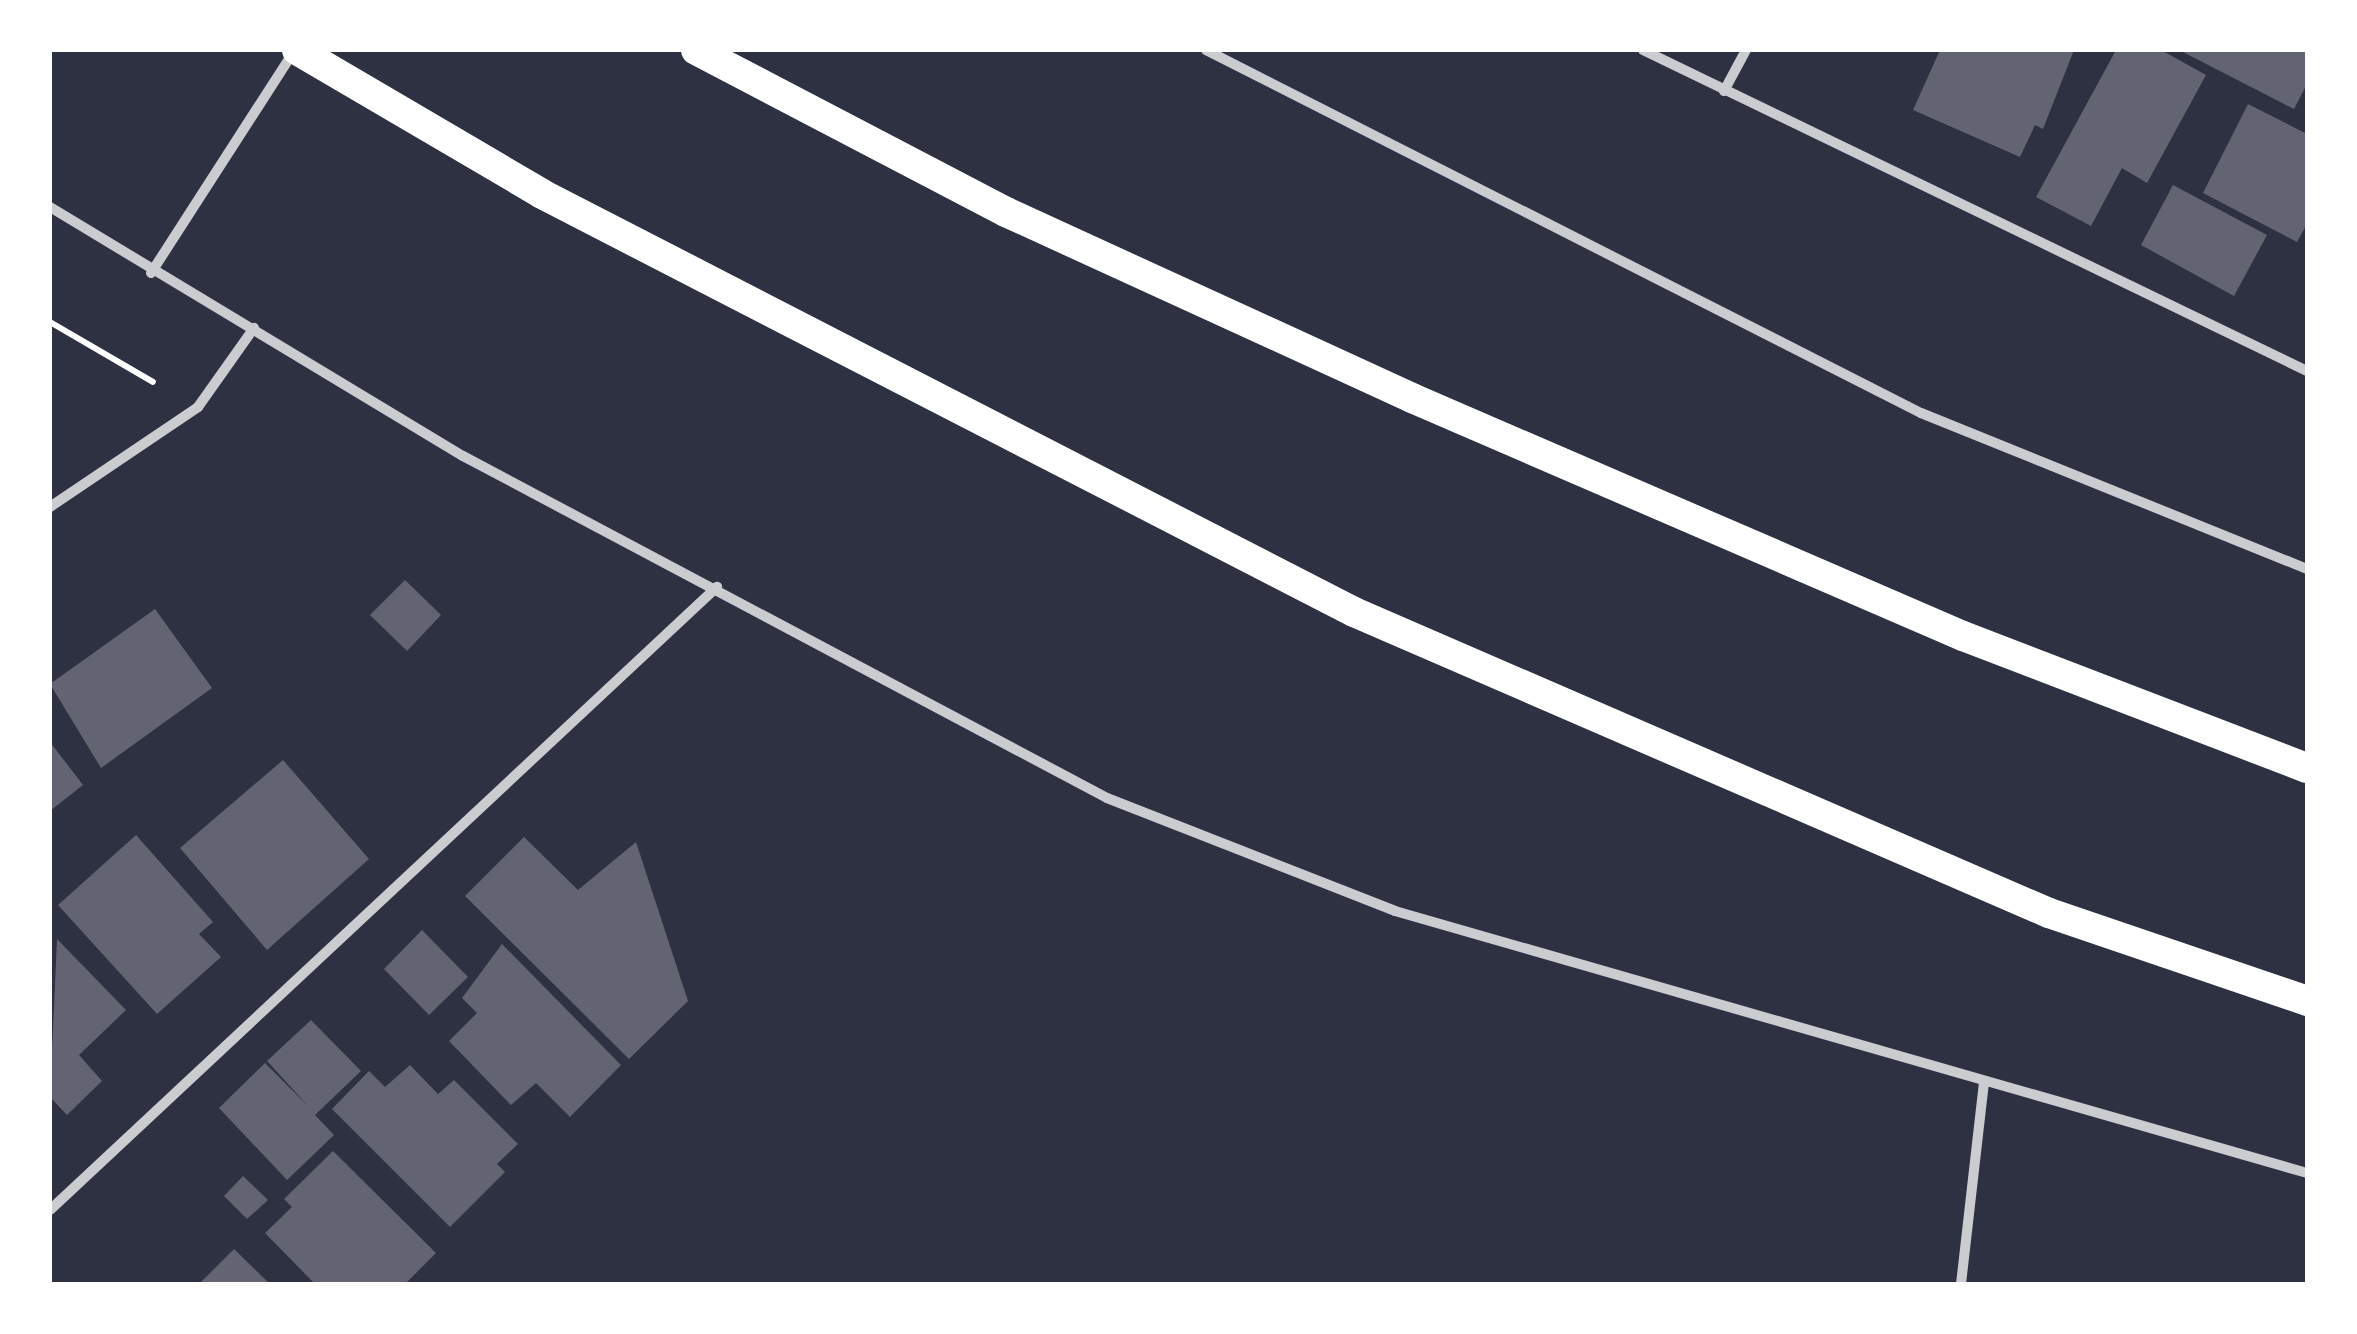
<!DOCTYPE html>
<html>
<head>
<meta charset="utf-8">
<style>
	body { margin:0 }
	#map { position:relative; width:2357px; height:1334px; overflow:hidden; background:#2d3142; font-family:"Asap Condensed",sans-serif }
	div>[style] { position:absolute }
	.building>* { inset:0; background:#626471 }
	.path>* { height:6px; margin:-3px; padding:0 3px; transform-origin:3px; border-radius:3px; background:#fff }
	.minor>* { height:10px; margin:-5px; padding:0 5px; transform-origin:5px; border-radius:5px; background:#caccd0 }
	.motorway>* { height:30px; margin:-15px; padding:0 15px; transform-origin:15px; border-radius:15px; background:#fff }
	span { translate:-50% -50%; white-space:nowrap; text-align:center; line-height:1.15; -webkit-text-stroke:8px #fff; paint-order:stroke }
	.frame { position:absolute; inset:0; border:52px solid #fff; pointer-events:none }
</style>
</head>
<body>
<div id="map">
	<div class="building">
		<i style="clip-path:polygon(1940px 50px,2074px 50px,2043px 129px,2035px 125px,2020px 157px,1913px 110px)"></i>
		<i style="clip-path:polygon(2116px 50px,2161px 50px,2206px 75px,2147px 183px,2122px 168px,2091px 226px,2036px 197px)"></i>
		<i style="clip-path:polygon(2179px 50px,2307px 50px,2307px 84px,2294px 109px)"></i>
		<i style="clip-path:polygon(2248px 104px,2307px 134px,2307px 224px,2297px 242px,2203px 193px)"></i>
		<i style="clip-path:polygon(2173px 185px,2267px 235px,2234px 296px,2141px 245px)"></i>
		<i style="clip-path:polygon(405px 580px,441px 615px,407px 651px,370px 615px)"></i>
		<i style="clip-path:polygon(155px 609px,212px 688px,101px 768px,50px 684px)"></i>
		<i style="clip-path:polygon(50px 742px,83px 785px,50px 811px)"></i>
		<i style="clip-path:polygon(283px 760px,369px 859px,267px 950px,180px 848px)"></i>
		<i style="clip-path:polygon(136px 835px,213px 922px,199px 934px,221px 957px,157px 1014px,58px 905px)"></i>
		<i style="clip-path:polygon(524px 837px,578px 890px,636px 842px,688px 1001px,629px 1059px,465px 896px)"></i>
		<i style="clip-path:polygon(422px 930px,468px 977px,429px 1015px,384px 969px)"></i>
		<i style="clip-path:polygon(57px 939px,126px 1010px,79px 1055px,102px 1081px,67px 1115px,50px 1097px)"></i>
		<i style="clip-path:polygon(502px 944px,621px 1065px,570px 1117px,536px 1083px,511px 1105px,449px 1041px,477px 1013px,462px 998px)"></i>
		<i style="clip-path:polygon(311px 1020px,361px 1071px,315px 1115px,334px 1135px,287px 1180px,219px 1108px,265px 1063px,309px 1107px,267px 1061px)"></i>
		<i style="clip-path:polygon(410px 1065px,438px 1094px,454px 1080px,518px 1144px,497px 1164px,505px 1172px,450px 1227px,332px 1109px,369px 1071px,385px 1087px)"></i>
		<i style="clip-path:polygon(333px 1151px,436px 1253px,405px 1284px,315px 1284px,265px 1233px,292px 1207px,284px 1199px)"></i>
		<i style="clip-path:polygon(243px 1176px,268px 1200px,247px 1219px,224px 1196px)"></i>
		<i style="clip-path:polygon(234px 1249px,270px 1284px,199px 1284px)"></i>
	</div>
	<div class="path">
		<i style="left:50px;top:322px;width:119px;rotate:30.2deg"></i>
	</div>
	<div class="minor">
		<i style="left:1206px;top:50px;width:802px;rotate:26.92deg"></i>
		<i style="left:1921px;top:413px;width:416px;rotate:22deg"></i>
		<i style="left:1643px;top:50px;width:738px;rotate:25.8deg"></i>
		<i style="left:1724px;top:91px;width:47px;rotate:-61.8deg"></i>
		<i style="left:50px;top:207px;width:482px;rotate:31.1deg"></i>
		<i style="left:463px;top:456px;width:729px;rotate:27.97deg"></i>
		<i style="left:1107px;top:798px;width:309px;rotate:21.4deg"></i>
		<i style="left:1395px;top:911px;width:949px;rotate:16.03deg"></i>
		<i style="left:151px;top:273px;width:264px;rotate:-57.2deg"></i>
		<i style="left:50px;top:507px;width:179px;rotate:-34deg"></i>
		<i style="left:198px;top:407px;width:97px;rotate:-54.7deg"></i>
		<i style="left:50px;top:1210px;width:913px;rotate:-43.05deg"></i>
		<i style="left:1961px;top:1284px;width:204px;rotate:-83.5deg"></i>
	</div>
	<div class="motorway">
		<i style="left:297px;top:50px;width:284px;rotate:30.4deg"></i>
		<i style="left:542px;top:194px;width:913px;rotate:27.24deg"></i>
		<i style="left:1354px;top:612px;width:757px;rotate:23.42deg"></i>
		<i style="left:2049px;top:913px;width:273px;rotate:18.8deg"></i>
		<i style="left:696px;top:50px;width:350px;rotate:27.6deg"></i>
		<i style="left:1006px;top:212px;width:447px;rotate:24.6deg"></i>
		<i style="left:1412px;top:398px;width:600px;rotate:23.36deg"></i>
		<i style="left:1963px;top:636px;width:368px;rotate:21deg"></i>
	</div>
	<div class="frame"></div>
</div>
</body>
</html>
